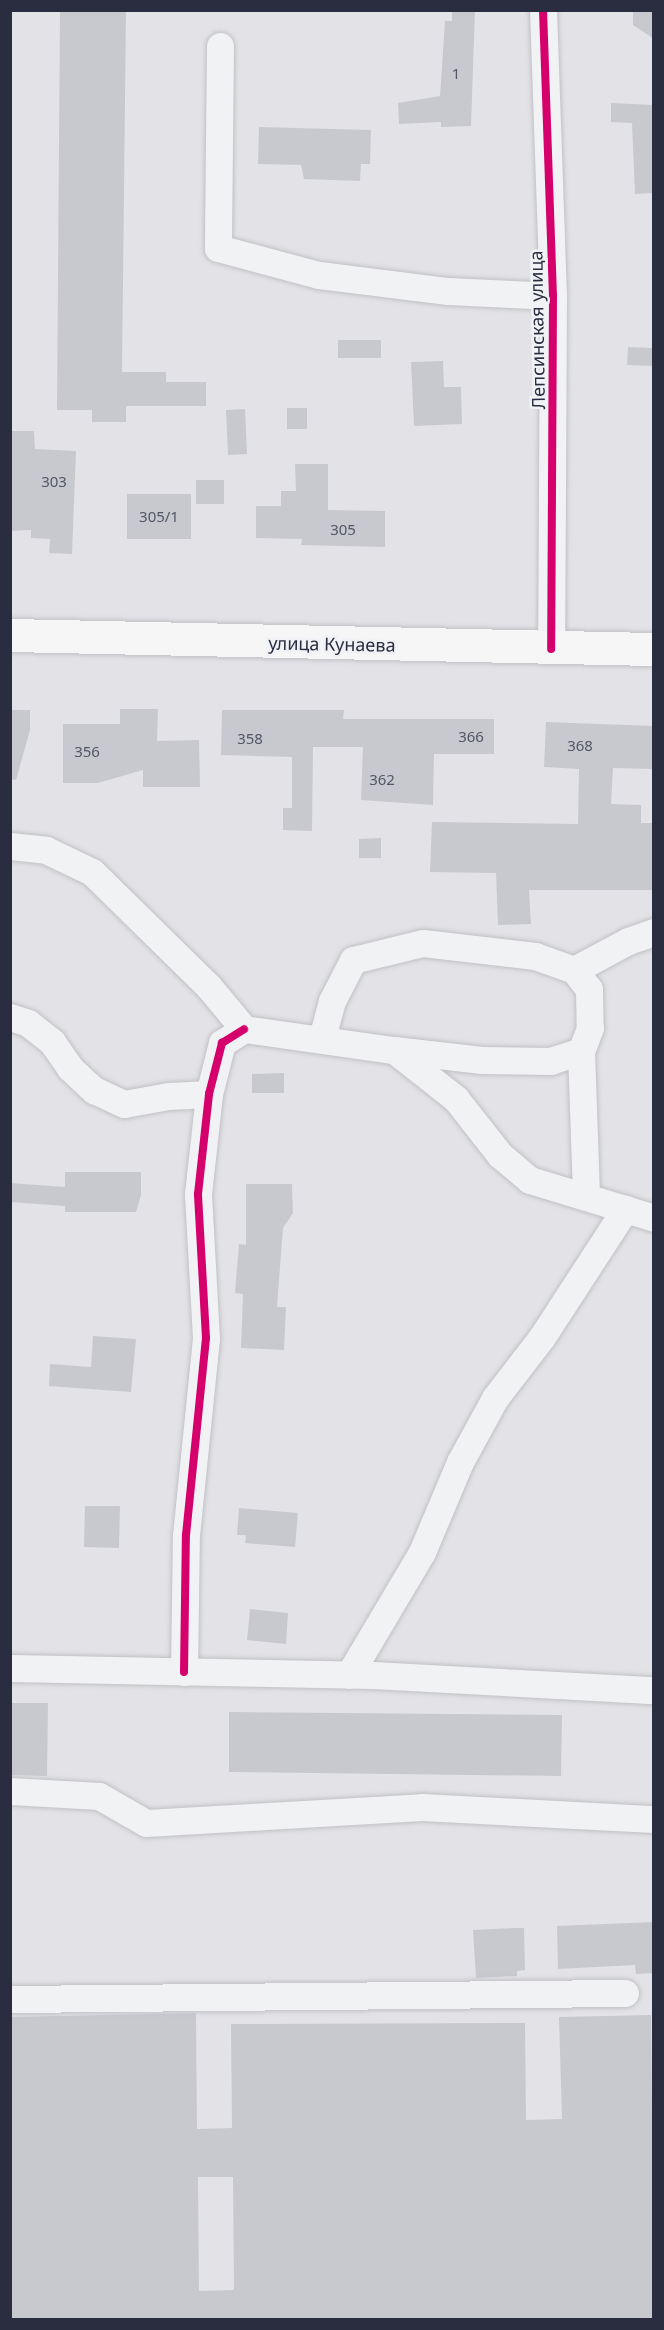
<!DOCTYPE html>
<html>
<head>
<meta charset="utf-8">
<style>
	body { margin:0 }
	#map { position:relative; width:664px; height:2330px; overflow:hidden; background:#e3e3e7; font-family:"Noto Sans",sans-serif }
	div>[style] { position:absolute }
	.building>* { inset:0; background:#c8c9ce }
	.roads { filter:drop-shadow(0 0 2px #c1c1c5) drop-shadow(0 0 2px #c1c1c5) }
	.minor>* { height:27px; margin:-13.5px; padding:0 13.5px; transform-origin:13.5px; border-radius:13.5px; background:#f1f2f4 }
	.major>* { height:33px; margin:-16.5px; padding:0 16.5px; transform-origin:16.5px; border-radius:16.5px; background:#f6f6f6 }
	.cycleway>* { height:8px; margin:-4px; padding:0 4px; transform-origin:4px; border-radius:4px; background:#d6006c }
	span { translate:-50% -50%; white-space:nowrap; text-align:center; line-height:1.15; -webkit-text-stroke:5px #f0f2f6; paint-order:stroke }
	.number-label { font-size:15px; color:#535665 }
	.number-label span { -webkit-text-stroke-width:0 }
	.street-label { font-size:18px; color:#2a2d40 }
	.frame { position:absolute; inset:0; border:12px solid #2a2d40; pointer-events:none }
</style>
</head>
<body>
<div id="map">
	<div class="building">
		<i style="clip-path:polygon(60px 10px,126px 10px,122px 372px,166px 372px,166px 382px,206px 382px,206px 406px,126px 406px,126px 422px,92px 422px,92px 410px,57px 410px)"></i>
		<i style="clip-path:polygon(452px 10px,475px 10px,471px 126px,441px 127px,441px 122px,399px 124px,398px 103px,440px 96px,445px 21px,452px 21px)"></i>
		<i style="clip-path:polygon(633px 10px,654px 10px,654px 39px,633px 25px)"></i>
		<i style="clip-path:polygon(611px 103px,654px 105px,654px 193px,635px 194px,632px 123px,611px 122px)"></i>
		<i style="clip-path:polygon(259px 127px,371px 130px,370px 164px,361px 164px,360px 181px,304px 179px,301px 165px,258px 164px)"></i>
		<i style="clip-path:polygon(338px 340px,381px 340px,381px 358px,338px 358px)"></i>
		<i style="clip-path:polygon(628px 347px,654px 348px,654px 366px,627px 365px)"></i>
		<i style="clip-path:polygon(443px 361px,444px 387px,461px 387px,462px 424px,414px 426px,411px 362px)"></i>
		<i style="clip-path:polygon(287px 408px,307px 408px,307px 429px,287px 429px)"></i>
		<i style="clip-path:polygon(245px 409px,247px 454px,228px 455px,226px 410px)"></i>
		<i style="clip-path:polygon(10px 431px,34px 431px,35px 449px,76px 451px,72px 554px,49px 553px,50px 539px,31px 538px,31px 530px,10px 531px)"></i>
		<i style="clip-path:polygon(295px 464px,328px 464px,328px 510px,385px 511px,385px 547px,301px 545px,302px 539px,256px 538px,256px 506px,281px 506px,281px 491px,296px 491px)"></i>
		<i style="clip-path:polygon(196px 480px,224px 480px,224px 504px,196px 504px)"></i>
		<i style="clip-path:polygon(127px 494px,191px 494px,191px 539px,127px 539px)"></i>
		<i style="clip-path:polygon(120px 709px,158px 709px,157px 741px,199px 740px,200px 787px,143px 787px,143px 770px,98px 783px,63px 783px,63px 724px,120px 724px)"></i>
		<i style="clip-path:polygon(10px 710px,30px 710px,30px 730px,16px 780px,10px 779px)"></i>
		<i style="clip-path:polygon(222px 710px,344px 710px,343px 719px,494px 719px,494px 754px,434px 754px,433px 805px,361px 800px,363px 747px,313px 747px,312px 831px,283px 830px,283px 808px,292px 808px,292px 757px,221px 755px)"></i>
		<i style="clip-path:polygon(546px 722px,654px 726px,654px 769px,613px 768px,611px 804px,641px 805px,641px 823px,654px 823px,654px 890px,529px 890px,531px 924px,498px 925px,496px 873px,430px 872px,432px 822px,578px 824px,579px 769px,544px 767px)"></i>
		<i style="clip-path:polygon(381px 838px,381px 858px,359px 858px,359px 839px)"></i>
		<i style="clip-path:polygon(284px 1073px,284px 1093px,252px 1093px,252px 1074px)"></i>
		<i style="clip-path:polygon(65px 1172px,141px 1172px,141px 1195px,136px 1212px,65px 1212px,65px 1206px,10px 1202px,10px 1183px,65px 1187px)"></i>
		<i style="clip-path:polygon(246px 1184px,292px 1184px,293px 1213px,283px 1228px,277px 1307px,286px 1307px,284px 1350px,241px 1348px,243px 1294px,235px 1293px,239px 1244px,246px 1245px)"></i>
		<i style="clip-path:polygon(93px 1336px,136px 1339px,131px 1392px,49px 1386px,50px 1364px,91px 1367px)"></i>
		<i style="clip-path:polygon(85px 1506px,120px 1506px,119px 1548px,84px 1547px)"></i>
		<i style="clip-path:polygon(239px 1508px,298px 1513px,295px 1547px,245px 1543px,246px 1535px,237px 1535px)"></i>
		<i style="clip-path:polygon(250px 1609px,288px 1613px,286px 1644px,247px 1640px)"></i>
		<i style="clip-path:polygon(10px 1703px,48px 1703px,47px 1776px,10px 1775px)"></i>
		<i style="clip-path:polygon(229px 1712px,562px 1715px,561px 1776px,229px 1772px)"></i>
		<i style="clip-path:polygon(654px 1922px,654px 1973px,636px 1974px,635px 1965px,558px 1969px,557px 1926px)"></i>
		<i style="clip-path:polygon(514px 1928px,524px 1928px,525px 1970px,517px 1971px,517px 1976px,476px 1978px,473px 1930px)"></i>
		<i style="clip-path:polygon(evenodd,196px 2013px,197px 2129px,232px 2128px,231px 2024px,525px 2023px,526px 2120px,562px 2119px,559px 2017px,651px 2015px,654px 2319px,10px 2319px,10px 2017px,196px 2013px,198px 2177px,233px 2177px,234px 2290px,199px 2291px,198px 2177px)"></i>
	</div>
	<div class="roads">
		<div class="minor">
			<i style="left:543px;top:10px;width:286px;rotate:88deg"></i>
			<i style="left:553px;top:296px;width:353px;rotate:90.3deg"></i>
			<i style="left:220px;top:46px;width:202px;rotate:90.6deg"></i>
			<i style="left:218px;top:248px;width:105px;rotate:15deg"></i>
			<i style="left:319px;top:275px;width:130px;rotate:7.1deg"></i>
			<i style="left:448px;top:291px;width:105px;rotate:2.7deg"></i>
			<i style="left:10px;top:846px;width:36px;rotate:6deg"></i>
			<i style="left:46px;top:850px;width:51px;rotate:25.6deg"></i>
			<i style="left:92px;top:872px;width:164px;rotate:44.5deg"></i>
			<i style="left:209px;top:987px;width:55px;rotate:50.2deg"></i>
			<i style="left:244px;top:1029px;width:151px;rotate:8deg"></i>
			<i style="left:394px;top:1050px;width:79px;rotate:38.3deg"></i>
			<i style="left:456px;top:1099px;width:71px;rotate:51.8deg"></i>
			<i style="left:500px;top:1155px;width:39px;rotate:40deg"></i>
			<i style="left:530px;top:1180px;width:130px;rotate:17deg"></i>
			<i style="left:574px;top:970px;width:61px;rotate:-28.2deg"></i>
			<i style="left:628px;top:941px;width:28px;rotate:-19deg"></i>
			<i style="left:10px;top:1017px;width:19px;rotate:18deg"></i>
			<i style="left:28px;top:1023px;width:31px;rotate:38deg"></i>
			<i style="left:52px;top:1042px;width:32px;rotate:55deg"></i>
			<i style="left:70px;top:1068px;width:33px;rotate:43deg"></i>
			<i style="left:94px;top:1090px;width:33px;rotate:25deg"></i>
			<i style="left:124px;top:1104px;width:45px;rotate:-10.3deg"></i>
			<i style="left:168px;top:1096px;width:41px;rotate:-2.8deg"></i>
			<i style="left:322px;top:1038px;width:38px;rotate:-75deg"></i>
			<i style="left:332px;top:1001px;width:46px;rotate:-62.9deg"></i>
			<i style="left:353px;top:960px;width:72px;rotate:-13.7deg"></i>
			<i style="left:423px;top:943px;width:113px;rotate:6.6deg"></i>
			<i style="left:535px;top:956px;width:41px;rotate:19.7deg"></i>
			<i style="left:574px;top:970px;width:24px;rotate:52deg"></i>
			<i style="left:589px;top:989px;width:39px;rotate:89deg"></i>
			<i style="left:590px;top:1028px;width:25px;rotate:111deg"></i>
			<i style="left:581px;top:1051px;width:32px;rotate:162deg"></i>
			<i style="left:551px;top:1061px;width:69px;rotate:-179.2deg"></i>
			<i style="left:482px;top:1060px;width:89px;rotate:-173.5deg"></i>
			<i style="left:581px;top:1051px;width:144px;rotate:88deg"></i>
			<i style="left:10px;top:1668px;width:363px;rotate:1.1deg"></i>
			<i style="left:373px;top:1675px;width:281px;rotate:3.1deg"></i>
			<i style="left:184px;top:1672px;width:137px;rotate:-89.2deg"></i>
			<i style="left:186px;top:1535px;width:198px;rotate:-84.2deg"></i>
			<i style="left:206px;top:1338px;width:144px;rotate:-93.2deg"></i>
			<i style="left:198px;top:1194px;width:101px;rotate:-83.7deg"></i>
			<i style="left:209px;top:1094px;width:53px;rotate:-75.7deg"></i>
			<i style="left:222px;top:1043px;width:26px;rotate:-32deg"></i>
			<i style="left:349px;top:1675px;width:143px;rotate:-59.3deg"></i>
			<i style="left:422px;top:1552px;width:98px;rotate:-67.1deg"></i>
			<i style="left:460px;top:1462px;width:73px;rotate:-61.3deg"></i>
			<i style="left:495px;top:1398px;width:77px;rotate:-52.4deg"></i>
			<i style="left:542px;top:1337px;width:153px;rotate:-57deg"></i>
			<i style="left:10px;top:1791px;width:89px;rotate:3.2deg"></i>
			<i style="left:99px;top:1796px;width:54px;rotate:29.9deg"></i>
			<i style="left:146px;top:1823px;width:276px;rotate:-3.3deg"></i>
			<i style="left:422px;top:1807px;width:232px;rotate:3deg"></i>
			<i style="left:10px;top:1999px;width:615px;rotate:-0.56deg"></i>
		</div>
		<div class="major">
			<i style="left:10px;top:635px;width:644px;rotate:1.25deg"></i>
		</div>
	</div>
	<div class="cycleway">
		<i style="left:543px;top:10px;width:286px;rotate:88deg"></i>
		<i style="left:553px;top:296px;width:353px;rotate:90.3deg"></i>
		<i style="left:184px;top:1672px;width:137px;rotate:-89.2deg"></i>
		<i style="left:186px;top:1535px;width:198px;rotate:-84.2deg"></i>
		<i style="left:206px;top:1338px;width:144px;rotate:-93.2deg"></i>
		<i style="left:198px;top:1194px;width:101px;rotate:-83.7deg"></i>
		<i style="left:209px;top:1094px;width:53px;rotate:-75.7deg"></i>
		<i style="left:222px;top:1043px;width:26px;rotate:-32deg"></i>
	</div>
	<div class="number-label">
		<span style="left:456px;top:74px">1</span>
		<span style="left:54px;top:482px">303</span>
		<span style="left:159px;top:517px">305/1</span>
		<span style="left:343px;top:530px">305</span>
		<span style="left:471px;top:737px">366</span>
		<span style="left:250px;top:739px">358</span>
		<span style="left:580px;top:746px">368</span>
		<span style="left:87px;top:752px">356</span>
		<span style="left:382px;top:780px">362</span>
	</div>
	<div class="street-label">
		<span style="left:537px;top:330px;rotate:-91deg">Лепсинская улица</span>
		<span style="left:332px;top:644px;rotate:1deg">улица Кунаева</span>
	</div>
	<div class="frame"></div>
</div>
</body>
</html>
